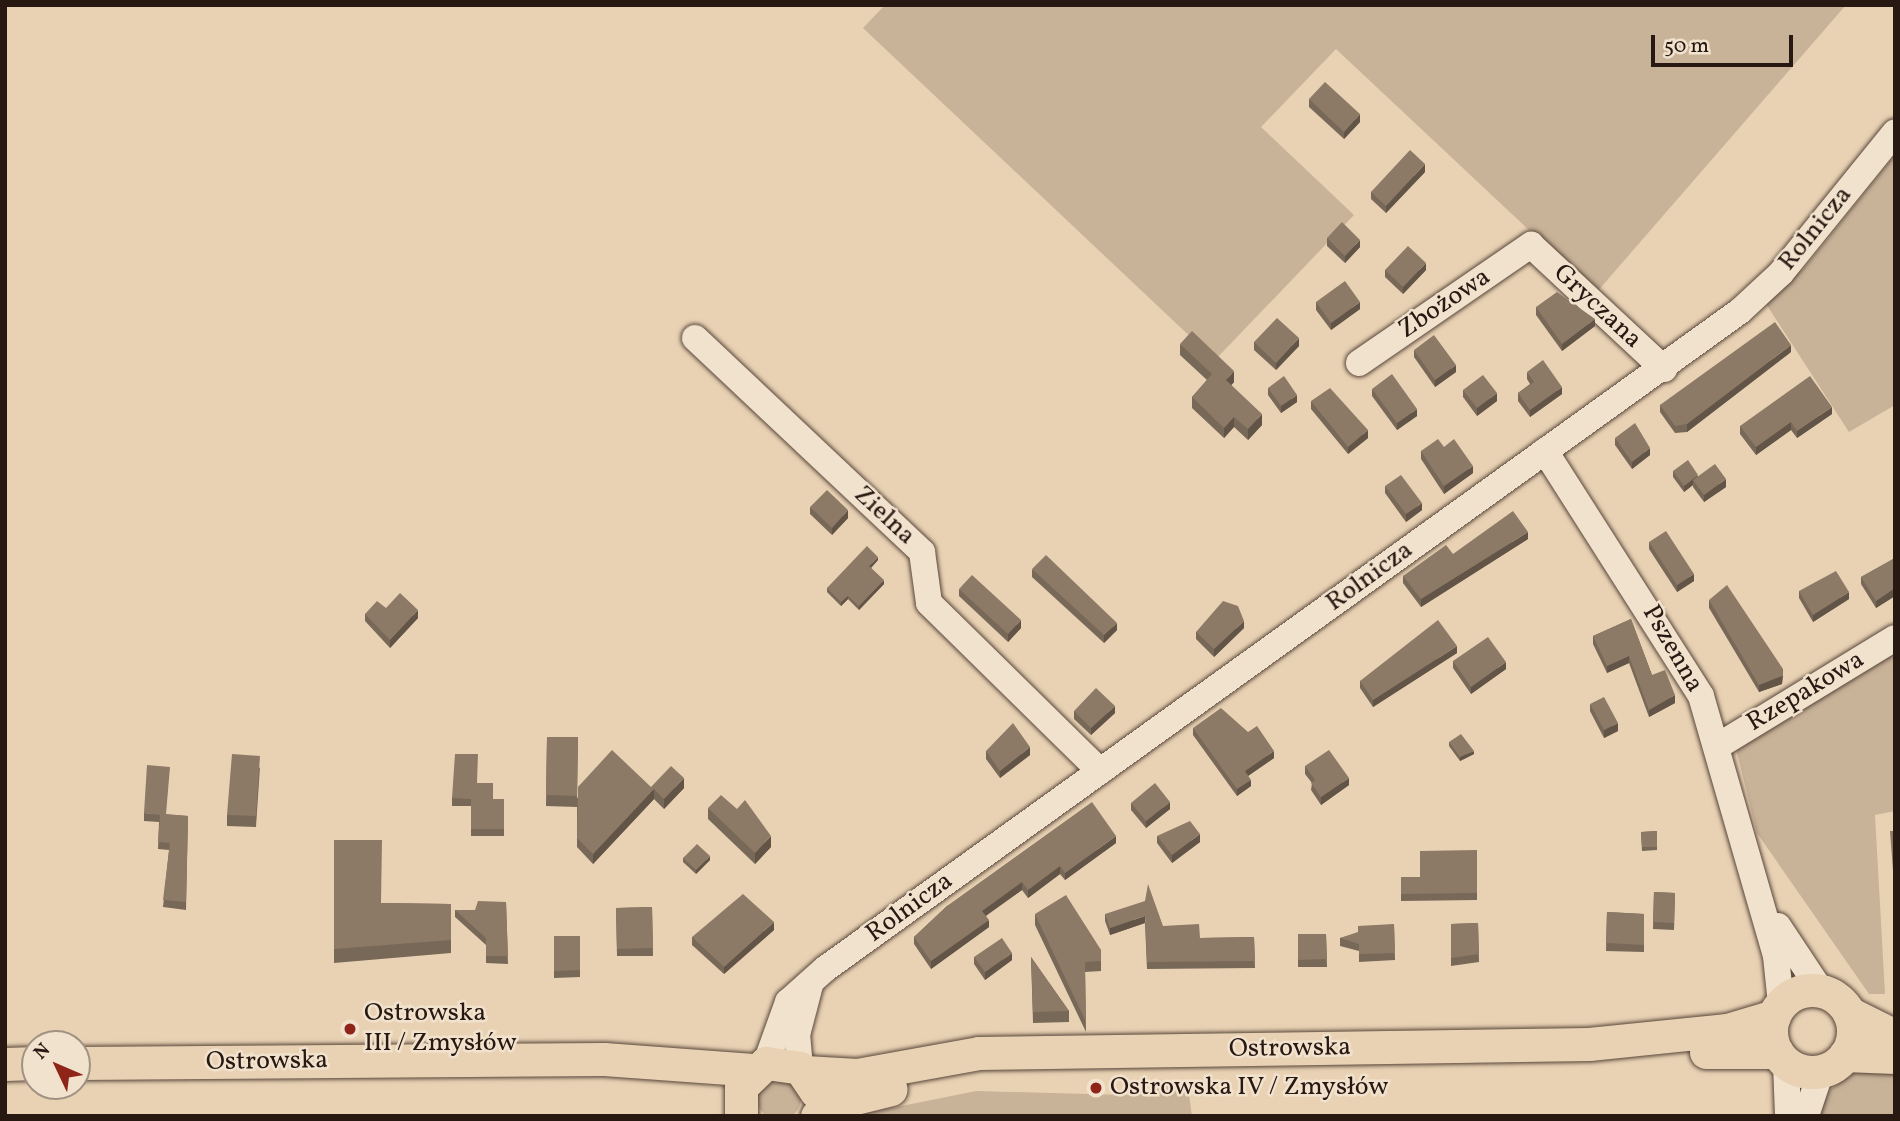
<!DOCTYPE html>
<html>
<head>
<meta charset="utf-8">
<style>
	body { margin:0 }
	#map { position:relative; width:1900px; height:1121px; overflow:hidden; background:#e9d2b4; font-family:Vollkorn,serif }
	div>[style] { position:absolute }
	.green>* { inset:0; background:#c8b298 }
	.round { border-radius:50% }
	.roads { filter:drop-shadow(0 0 2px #58463a) drop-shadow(0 0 2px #58463a) }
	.minor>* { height:26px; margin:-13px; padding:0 13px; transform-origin:13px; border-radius:13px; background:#f1e2ce }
	.major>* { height:33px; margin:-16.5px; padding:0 16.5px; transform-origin:16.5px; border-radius:16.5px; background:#e9d2b4 }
	.major>.ring { margin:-16.5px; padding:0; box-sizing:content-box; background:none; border:33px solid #e9d2b4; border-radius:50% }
	.wall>* { inset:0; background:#786858 }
	.shaded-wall>* { inset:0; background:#625547 }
	.building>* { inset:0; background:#8c7966 }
	.dots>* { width:19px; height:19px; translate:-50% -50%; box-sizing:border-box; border:4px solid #f1e2ce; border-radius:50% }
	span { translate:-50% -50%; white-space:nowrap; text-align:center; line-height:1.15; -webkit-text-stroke:5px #f1e2ce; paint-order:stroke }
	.street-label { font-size:26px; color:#271812 }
	.poi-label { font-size:26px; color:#271812 }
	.left { translate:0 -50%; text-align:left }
	.frame { position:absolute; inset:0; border:7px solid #271812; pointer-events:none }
	.north { position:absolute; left:21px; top:1030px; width:70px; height:70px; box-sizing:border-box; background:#f1e2ce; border:2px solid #a09183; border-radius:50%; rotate:314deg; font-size:19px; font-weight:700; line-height:28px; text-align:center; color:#271812 }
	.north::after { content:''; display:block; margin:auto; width:24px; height:32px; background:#8f2418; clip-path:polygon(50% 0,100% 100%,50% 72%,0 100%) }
	.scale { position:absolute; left:1651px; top:35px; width:142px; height:32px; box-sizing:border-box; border:4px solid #271812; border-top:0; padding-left:9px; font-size:21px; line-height:24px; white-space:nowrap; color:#271812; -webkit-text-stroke:5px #f1e2ce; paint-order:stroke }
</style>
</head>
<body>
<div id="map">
	<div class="green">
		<i style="clip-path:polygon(885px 5px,1846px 5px,1596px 293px,1336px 49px,1261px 127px,1354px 215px,1215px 360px,863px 28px)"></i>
		<i style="clip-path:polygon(1895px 155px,1895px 405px,1849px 432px,1766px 304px,1806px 266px)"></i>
		<i style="clip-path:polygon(1895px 649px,1895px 811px,1875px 815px,1885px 994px,1869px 994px,1757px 833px,1735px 745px)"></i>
		<i style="clip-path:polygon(1895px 1071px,1895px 1116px,1818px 1116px,1820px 1098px,1853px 1072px)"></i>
		<i class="round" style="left:757px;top:1076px;width:44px;height:44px"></i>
		<i style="clip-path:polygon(1187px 1081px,1192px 1116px,852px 1116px,976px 1091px,1125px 1095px)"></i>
	</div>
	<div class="roads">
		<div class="minor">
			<i style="left:695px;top:338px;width:312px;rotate:43.3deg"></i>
			<i style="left:922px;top:552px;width:51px;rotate:82.2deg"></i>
			<i style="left:929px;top:603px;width:240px;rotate:44.5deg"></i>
			<i style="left:1359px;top:363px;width:209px;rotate:-34.5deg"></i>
			<i style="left:1531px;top:245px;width:182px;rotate:43deg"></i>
			<i style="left:1545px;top:451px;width:290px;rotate:57.5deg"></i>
			<i style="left:1701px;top:696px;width:271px;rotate:73.9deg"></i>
			<i style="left:1776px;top:956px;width:48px;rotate:84.1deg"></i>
			<i style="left:1718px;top:746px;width:207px;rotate:-31.4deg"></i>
			<i style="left:1778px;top:926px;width:78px;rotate:56.5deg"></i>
			<i style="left:766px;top:1063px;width:65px;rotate:-70.2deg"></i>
			<i style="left:788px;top:1002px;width:50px;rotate:-41.7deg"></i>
			<i style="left:825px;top:969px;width:1127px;rotate:-35.72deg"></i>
			<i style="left:1740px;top:311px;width:56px;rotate:-42.8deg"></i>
			<i style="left:1781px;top:273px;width:181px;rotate:-51deg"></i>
			<i style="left:1786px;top:1063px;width:53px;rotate:87.8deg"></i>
			<i style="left:800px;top:1068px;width:33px;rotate:-95deg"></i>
			<i style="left:797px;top:1035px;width:52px;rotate:-75.4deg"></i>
			<i style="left:1806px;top:1116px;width:47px;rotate:-71.6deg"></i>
		</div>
		<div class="major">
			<i class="ring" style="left:1771px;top:990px;width:49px;height:49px"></i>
			<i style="left:1849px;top:1013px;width:51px;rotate:26.6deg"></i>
			<i style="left:1706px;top:1052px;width:71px"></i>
			<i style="left:1845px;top:1055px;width:50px;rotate:2.3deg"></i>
			<i style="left:77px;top:1063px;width:527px;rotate:-0.43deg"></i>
			<i style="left:604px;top:1059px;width:149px;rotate:4.2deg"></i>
			<i style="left:5px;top:1064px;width:30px;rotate:-2deg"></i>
			<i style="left:805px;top:1072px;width:52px;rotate:3.3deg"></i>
			<i style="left:857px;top:1075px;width:124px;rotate:-10.2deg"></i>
			<i style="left:979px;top:1053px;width:610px;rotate:-0.85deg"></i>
			<i style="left:1589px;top:1044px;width:139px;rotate:-5.8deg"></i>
			<i style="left:1727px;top:1030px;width:49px;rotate:-16.6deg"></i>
			<i style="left:741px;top:1116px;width:29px;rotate:-90deg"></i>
			<i style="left:741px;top:1087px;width:35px;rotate:-44deg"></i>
			<i style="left:766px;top:1063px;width:34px;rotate:8deg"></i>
			<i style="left:800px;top:1068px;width:29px;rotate:56deg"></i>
			<i style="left:817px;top:1116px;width:30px;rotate:-30deg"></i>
			<i style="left:843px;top:1101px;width:49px;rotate:-14deg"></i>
		</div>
	</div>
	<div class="wall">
		<i style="clip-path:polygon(1309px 99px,1360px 122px,1344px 139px,1309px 107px)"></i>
		<i style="clip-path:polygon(1425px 172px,1386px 213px,1371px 199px,1371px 192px)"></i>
		<i style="clip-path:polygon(1327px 238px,1360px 247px,1345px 263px,1327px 246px)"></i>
		<i style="clip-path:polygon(1385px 270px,1426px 270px,1403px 294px,1385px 277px)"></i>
		<i style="clip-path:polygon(1316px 302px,1360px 309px,1331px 330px,1316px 310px)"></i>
		<i style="clip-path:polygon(1536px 307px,1595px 326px,1562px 351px,1536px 315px)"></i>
		<i style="clip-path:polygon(1254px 342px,1299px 346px,1276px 370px,1254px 350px)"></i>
		<i style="clip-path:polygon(1180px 344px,1234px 382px,1231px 385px,1262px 425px,1248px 440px,1234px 427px,1224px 438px,1192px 408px,1192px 397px,1207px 380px,1180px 355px)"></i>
		<i style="clip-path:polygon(1414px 350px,1456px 372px,1435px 387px,1414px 357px)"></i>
		<i style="clip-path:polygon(1791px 352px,1687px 432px,1675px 433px,1660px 412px,1660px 405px)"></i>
		<i style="clip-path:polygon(1527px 372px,1562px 394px,1530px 417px,1518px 401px,1518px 393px,1530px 384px,1527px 379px)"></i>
		<i style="clip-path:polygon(1268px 388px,1297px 402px,1281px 413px,1268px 395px)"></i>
		<i style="clip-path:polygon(1372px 389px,1417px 416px,1397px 430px,1372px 396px)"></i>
		<i style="clip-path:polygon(1463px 390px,1497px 401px,1477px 416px,1463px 397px)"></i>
		<i style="clip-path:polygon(1311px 401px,1368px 438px,1348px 454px,1311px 409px)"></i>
		<i style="clip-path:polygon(1832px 414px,1797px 438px,1791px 430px,1756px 455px,1740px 434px,1740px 426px)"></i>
		<i style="clip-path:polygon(1615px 438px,1650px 455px,1632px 469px,1615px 445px)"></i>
		<i style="clip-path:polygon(1444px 447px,1473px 473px,1444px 494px,1421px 459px,1421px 451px)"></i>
		<i style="clip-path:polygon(1673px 471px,1698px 476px,1726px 487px,1704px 502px,1693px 487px,1693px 485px,1684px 492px,1673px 477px)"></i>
		<i style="clip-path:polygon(1385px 486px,1422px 510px,1406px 522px,1385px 493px)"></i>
		<i style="clip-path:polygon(810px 507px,848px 518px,832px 535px,810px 514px)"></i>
		<i style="clip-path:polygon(1528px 539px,1421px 607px,1403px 583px,1403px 576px,1453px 554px)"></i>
		<i style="clip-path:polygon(1649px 542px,1694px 581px,1677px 592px,1649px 549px)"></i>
		<i style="clip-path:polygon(1895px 558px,1895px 596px,1876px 608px,1861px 584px,1861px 577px)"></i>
		<i style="clip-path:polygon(878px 560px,871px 568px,884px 584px,859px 610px,848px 599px,841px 606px,827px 592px,827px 588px)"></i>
		<i style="clip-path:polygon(1032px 569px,1117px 630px,1104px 643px,1032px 577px)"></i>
		<i style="clip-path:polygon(959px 589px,1021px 628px,1008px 642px,959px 596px)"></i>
		<i style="clip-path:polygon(1799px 591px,1849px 599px,1813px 622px,1799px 598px)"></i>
		<i style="clip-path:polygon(1709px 600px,1783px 676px,1782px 684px,1759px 692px,1709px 608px)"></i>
		<i style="clip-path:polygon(386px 608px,418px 618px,390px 648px,365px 621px,365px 614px)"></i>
		<i style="clip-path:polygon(1631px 619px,1652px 675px,1675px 703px,1649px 717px,1629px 663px,1607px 673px,1593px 644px,1593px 636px)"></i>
		<i style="clip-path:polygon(1244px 628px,1214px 657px,1196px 639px,1196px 632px)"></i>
		<i style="clip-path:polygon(1457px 653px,1373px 707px,1360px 688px,1360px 681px)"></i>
		<i style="clip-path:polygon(1453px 661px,1506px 669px,1471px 694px,1453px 668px)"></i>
		<i style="clip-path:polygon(1590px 704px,1618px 731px,1604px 738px,1590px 711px)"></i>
		<i style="clip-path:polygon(1074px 711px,1115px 713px,1091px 735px,1074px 719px)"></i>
		<i style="clip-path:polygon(1193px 728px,1274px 758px,1248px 776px,1251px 786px,1237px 796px,1193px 735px)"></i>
		<i style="clip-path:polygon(547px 737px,578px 737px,577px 798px,651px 787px,684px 788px,664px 809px,654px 799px,593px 864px,577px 847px,577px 807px,546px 806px)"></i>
		<i style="clip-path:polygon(1449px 742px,1474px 754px,1460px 761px,1449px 746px)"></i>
		<i style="clip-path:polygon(986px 751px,1030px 755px,1000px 778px,986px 759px)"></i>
		<i style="clip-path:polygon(1305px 766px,1349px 785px,1321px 805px,1311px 790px,1312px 783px,1305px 774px)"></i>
		<i style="clip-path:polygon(260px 767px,256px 827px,227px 826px,227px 815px)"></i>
		<i style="clip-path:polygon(477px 783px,493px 799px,504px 799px,504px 836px,471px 836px,471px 806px,452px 806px,452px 798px)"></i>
		<i style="clip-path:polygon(1131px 803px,1170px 809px,1146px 828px,1131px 810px)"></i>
		<i style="clip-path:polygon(708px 808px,771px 847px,755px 864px,708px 819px)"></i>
		<i style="clip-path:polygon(144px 813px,188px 816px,186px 910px,163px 907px,169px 850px,158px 849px,159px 822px,144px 821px)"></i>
		<i style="clip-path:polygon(1657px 831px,1657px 850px,1642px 851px,1641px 832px)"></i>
		<i style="clip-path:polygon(1157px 836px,1200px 842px,1172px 863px,1157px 843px)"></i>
		<i style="clip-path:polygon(334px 840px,381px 903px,451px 904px,451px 953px,334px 963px)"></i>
		<i style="clip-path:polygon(1116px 843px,1065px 880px,1060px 874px,1028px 898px,1022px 890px,986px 916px,989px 927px,931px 969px,914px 944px,914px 937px,947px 906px)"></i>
		<i style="clip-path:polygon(1477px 850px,1477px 900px,1401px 901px,1401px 877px,1420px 877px)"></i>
		<i style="clip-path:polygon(683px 858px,710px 860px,696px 874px,683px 862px)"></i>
		<i style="clip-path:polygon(1654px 892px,1675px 893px,1674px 930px,1653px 929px)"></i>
		<i style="clip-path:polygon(506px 902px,508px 964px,486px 963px,486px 945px,455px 917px,455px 910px,475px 910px)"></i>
		<i style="clip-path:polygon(652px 907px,653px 956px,617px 956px,616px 908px)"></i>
		<i style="clip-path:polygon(1607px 912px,1644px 914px,1644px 952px,1606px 951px)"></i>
		<i style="clip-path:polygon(1035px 914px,1101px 950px,1101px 971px,1085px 972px,1086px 1032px,1035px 925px)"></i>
		<i style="clip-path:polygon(1105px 914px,1163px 926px,1200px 938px,1254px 937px,1255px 968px,1147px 969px,1145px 923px,1110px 935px,1105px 921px)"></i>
		<i style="clip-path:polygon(1478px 923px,1479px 962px,1451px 966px,1451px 924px)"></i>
		<i style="clip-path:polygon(1394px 924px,1395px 960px,1359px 962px,1359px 951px,1340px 946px,1340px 938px)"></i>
		<i style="clip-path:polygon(774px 930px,724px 974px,692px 945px,692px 937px)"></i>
		<i style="clip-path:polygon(1298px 934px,1326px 934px,1327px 967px,1298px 967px)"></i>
		<i style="clip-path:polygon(554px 936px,580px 936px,580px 977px,554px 978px)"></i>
		<i style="clip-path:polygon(974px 957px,1012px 960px,985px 980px,974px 964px)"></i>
		<i style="clip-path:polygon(1031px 957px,1069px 1011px,1069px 1022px,1033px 1023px)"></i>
	</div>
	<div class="shaded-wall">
		<i style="clip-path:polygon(1360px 114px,1360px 122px,1344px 139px,1344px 132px)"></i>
		<i style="clip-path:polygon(1425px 164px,1425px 172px,1386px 213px,1386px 206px)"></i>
		<i style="clip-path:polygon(1360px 240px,1360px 247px,1345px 263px,1345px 256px)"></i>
		<i style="clip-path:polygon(1426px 263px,1426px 270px,1403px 294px,1403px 287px)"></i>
		<i style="clip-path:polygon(1360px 302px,1360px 309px,1331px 330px,1331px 323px)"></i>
		<i style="clip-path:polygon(1595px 319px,1595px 326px,1562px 351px,1562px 344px)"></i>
		<i style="clip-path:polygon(1299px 338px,1299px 346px,1276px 370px,1276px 363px)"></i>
		<i style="clip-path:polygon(1791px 345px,1791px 352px,1687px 432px,1687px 424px)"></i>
		<i style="clip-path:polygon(1456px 365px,1456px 372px,1435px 387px,1435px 380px)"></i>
		<i style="clip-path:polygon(1234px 371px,1234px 382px,1226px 391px,1226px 380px)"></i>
		<i style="clip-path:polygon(1562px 387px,1562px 394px,1530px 417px,1530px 410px)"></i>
		<i style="clip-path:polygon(1497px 393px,1497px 401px,1477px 416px,1477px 408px)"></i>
		<i style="clip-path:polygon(1297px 395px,1297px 402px,1281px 413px,1281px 406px)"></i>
		<i style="clip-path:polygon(1832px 407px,1832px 414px,1797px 438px,1797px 431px)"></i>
		<i style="clip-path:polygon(1417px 409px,1417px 416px,1397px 430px,1397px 423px)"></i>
		<i style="clip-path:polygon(1262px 414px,1262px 425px,1248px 440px,1248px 429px)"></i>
		<i style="clip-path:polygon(1234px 417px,1234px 427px,1224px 438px,1224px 428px)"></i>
		<i style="clip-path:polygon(1791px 422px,1791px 430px,1756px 455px,1756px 447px)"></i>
		<i style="clip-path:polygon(1368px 430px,1368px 438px,1348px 454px,1348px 447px)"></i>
		<i style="clip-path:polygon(1650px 448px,1650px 455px,1632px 469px,1632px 462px)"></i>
		<i style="clip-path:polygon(1473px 466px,1473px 473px,1444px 494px,1444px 486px)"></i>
		<i style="clip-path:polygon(1698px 475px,1693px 480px,1693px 485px,1684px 492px,1684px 486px)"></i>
		<i style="clip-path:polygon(1726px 479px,1726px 487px,1704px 502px,1704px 495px)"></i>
		<i style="clip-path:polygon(1422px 503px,1422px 510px,1406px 522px,1406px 514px)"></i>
		<i style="clip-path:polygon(848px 510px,848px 518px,832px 535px,832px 528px)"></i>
		<i style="clip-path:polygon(1528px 532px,1528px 539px,1421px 607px,1421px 599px)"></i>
		<i style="clip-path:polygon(878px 557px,878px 560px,869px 570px,869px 566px)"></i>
		<i style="clip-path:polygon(1694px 574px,1694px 581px,1677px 592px,1677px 585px)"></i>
		<i style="clip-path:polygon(884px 580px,884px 584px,859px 610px,859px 606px)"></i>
		<i style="clip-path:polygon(1895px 588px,1895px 596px,1876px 608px,1876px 601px)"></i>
		<i style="clip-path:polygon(1849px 592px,1849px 599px,1813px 622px,1813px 615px)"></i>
		<i style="clip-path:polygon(848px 596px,848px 599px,841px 606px,841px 602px)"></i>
		<i style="clip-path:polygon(418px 610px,418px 618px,390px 648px,390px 640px)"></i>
		<i style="clip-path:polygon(1021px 620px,1021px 628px,1008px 642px,1008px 634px)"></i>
		<i style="clip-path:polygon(1244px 621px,1244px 628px,1214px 657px,1214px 649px)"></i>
		<i style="clip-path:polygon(1117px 623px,1117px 630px,1104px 643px,1104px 635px)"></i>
		<i style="clip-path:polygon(1457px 646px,1457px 653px,1373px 707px,1373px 700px)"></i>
		<i style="clip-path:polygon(1629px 656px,1629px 663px,1607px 673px,1607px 666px)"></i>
		<i style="clip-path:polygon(1506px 662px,1506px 669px,1471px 694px,1471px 687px)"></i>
		<i style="clip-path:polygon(1783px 669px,1782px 684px,1759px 692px,1759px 685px)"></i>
		<i style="clip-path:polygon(1675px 695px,1675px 703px,1649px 717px,1649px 710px)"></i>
		<i style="clip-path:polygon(1115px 706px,1115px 713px,1091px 735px,1091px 728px)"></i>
		<i style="clip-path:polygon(1618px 723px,1618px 731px,1604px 738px,1604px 730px)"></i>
		<i style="clip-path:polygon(1030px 747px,1030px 755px,1000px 778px,1000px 771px)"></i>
		<i style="clip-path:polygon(1274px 751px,1274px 758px,1245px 778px,1245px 771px)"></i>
		<i style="clip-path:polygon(1474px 751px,1474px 754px,1460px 761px,1460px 757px)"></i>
		<i style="clip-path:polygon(684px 778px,684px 788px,664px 809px,664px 799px)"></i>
		<i style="clip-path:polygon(1349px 778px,1349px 785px,1321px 805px,1321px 797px)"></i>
		<i style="clip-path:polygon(1251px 780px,1251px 786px,1237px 796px,1237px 789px)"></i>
		<i style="clip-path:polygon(654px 789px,654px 799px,593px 864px,593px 854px)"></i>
		<i style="clip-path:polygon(1170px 802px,1170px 809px,1146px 828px,1146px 821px)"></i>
		<i style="clip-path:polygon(1200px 834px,1200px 842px,1172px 863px,1172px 855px)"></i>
		<i style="clip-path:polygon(771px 836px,771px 847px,755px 864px,755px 853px)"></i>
		<i style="clip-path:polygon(1116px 836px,1116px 843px,1065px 880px,1065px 873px)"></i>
		<i style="clip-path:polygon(710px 856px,710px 860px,696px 874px,696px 870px)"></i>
		<i style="clip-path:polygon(1060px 866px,1060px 874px,1028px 898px,1028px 890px)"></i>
		<i style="clip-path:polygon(1022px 882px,1022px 890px,982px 918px,982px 911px)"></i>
		<i style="clip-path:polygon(1145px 916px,1145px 923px,1110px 935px,1110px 928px)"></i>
		<i style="clip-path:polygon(989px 920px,989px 927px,931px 969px,931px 961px)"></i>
		<i style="clip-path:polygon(774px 922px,774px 930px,724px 974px,724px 967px)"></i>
		<i style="clip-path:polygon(1012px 953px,1012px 960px,985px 980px,985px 972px)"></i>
	</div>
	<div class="building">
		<i style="clip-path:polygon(1325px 82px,1360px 114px,1344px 132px,1309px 99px)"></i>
		<i style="clip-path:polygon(1410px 150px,1425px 164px,1386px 206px,1371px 192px)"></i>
		<i style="clip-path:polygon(1342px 222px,1360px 240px,1345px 256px,1327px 238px)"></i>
		<i style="clip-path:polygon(1408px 246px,1426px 263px,1403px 287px,1385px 270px)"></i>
		<i style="clip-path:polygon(1345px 281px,1360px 302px,1331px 323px,1316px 302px)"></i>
		<i style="clip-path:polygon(1557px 292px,1595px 319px,1562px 344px,1536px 307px)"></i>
		<i style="clip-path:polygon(1277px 318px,1299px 338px,1276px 363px,1254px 342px)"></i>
		<i style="clip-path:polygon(1775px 322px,1791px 345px,1687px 424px,1675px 426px,1660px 405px)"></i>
		<i style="clip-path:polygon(1192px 331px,1234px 371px,1226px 380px,1262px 414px,1248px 429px,1234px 417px,1224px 428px,1192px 397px,1212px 374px,1180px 344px)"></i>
		<i style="clip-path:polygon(1434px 335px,1456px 365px,1435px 380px,1414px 350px)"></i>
		<i style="clip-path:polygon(1543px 360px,1562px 387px,1530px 410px,1518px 393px,1534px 382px,1527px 372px)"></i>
		<i style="clip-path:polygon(1392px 374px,1417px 409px,1397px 423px,1372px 389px)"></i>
		<i style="clip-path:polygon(1483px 375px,1497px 393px,1477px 408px,1463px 390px)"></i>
		<i style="clip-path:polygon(1284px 376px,1297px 395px,1281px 406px,1268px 388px)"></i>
		<i style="clip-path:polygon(1810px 376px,1832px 407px,1797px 431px,1791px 422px,1756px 447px,1740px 426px)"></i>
		<i style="clip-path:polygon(1330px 388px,1368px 430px,1348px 447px,1311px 401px)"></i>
		<i style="clip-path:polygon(1635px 423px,1650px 448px,1632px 462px,1615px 438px)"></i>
		<i style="clip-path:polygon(1438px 439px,1444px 447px,1454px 439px,1473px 466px,1444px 486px,1421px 451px)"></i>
		<i style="clip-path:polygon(1688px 460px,1698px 475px,1684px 486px,1673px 471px)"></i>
		<i style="clip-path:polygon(1715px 464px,1726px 479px,1704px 495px,1693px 480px)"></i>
		<i style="clip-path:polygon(1401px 475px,1422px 503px,1406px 514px,1385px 486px)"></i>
		<i style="clip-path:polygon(827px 490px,848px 510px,832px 528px,810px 507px)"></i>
		<i style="clip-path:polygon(1513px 511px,1528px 532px,1421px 599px,1403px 576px,1446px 545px,1453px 554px)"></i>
		<i style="clip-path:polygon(1666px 531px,1694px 574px,1677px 585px,1649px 542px)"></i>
		<i style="clip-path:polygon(867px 546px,878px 557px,869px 566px,884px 580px,859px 606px,848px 596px,841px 602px,827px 588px)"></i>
		<i style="clip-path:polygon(1046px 555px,1117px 623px,1104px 635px,1032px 569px)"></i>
		<i style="clip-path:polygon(1895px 558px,1895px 588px,1876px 601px,1861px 577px)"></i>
		<i style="clip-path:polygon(1836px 571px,1849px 592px,1813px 615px,1799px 591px)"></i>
		<i style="clip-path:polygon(972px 575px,1021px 620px,1008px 634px,959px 589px)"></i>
		<i style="clip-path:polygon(1727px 585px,1783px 669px,1782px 676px,1759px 685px,1709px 600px)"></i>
		<i style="clip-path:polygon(400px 593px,418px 610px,390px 640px,365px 614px,377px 601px,386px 608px)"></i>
		<i style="clip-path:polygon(1223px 601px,1238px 606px,1244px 621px,1214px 649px,1196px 632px)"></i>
		<i style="clip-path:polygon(1631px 619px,1652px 675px,1665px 670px,1675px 695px,1649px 710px,1629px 656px,1607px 666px,1593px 636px)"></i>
		<i style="clip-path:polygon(1438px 620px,1457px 646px,1373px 700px,1360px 681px)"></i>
		<i style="clip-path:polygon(1488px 637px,1506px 662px,1471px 687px,1453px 661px)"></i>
		<i style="clip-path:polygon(1096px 688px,1115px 706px,1091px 728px,1074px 711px)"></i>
		<i style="clip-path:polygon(1604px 697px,1618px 723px,1604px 730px,1590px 704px)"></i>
		<i style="clip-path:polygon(1221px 708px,1248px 732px,1257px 726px,1274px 751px,1245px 771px,1251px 780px,1237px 789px,1193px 728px)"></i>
		<i style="clip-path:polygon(1013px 723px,1030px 747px,1000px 771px,986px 751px)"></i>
		<i style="clip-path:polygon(1461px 734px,1474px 751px,1460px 757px,1449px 742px)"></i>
		<i style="clip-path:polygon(547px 737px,578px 737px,577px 796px,546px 795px)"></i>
		<i style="clip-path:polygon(612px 750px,651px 787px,671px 766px,684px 778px,664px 799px,654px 789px,593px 854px,577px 838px,578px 787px)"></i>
		<i style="clip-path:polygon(1329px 750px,1349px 778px,1321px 797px,1311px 783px,1315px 780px,1305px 766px)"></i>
		<i style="clip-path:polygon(232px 754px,260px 756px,256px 816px,227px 815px)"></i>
		<i style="clip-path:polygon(455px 754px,478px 754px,477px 783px,493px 783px,493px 799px,504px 799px,504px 829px,471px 829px,471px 799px,452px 798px)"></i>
		<i style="clip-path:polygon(147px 765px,170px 767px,166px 814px,188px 816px,186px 902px,163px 900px,170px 843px,158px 842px,160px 815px,144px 813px)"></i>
		<i style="clip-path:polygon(1155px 783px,1170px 802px,1146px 821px,1131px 803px)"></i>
		<i style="clip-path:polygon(721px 795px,737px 809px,745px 800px,771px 836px,755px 853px,708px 808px)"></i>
		<i style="clip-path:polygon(1092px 802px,1116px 836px,1065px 873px,1060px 866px,1028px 890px,1022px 882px,982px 911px,989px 920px,931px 961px,914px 937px,947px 906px)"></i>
		<i style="clip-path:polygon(1190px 821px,1200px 834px,1172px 855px,1157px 836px)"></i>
		<i style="clip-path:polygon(1657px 831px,1657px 847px,1642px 847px,1641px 832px)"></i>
		<i style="clip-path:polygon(1890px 831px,1895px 831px,1895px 870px,1893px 871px)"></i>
		<i style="clip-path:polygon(334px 840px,382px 840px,381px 903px,451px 904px,451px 940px,334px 949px)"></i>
		<i style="clip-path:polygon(697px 844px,710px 856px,696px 870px,683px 858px)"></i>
		<i style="clip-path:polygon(1477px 850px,1477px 893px,1401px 894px,1401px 877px,1420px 877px,1420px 851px)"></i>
		<i style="clip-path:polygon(1148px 884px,1163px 926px,1199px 924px,1200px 938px,1254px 937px,1255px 961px,1147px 962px,1145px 916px,1110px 928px,1105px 914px,1145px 901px)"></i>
		<i style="clip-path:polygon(1654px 892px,1675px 893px,1674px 923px,1653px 922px)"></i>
		<i style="clip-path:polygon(743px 894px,774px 922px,724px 967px,692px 937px)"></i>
		<i style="clip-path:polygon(1066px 895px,1101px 950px,1101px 961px,1085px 962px,1086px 1022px,1035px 914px)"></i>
		<i style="clip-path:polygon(478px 901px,506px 902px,508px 956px,486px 956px,486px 938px,455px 910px,475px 910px)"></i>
		<i style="clip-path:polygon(652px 907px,653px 948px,617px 949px,616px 908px)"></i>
		<i style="clip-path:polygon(1607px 912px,1644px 914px,1644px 945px,1606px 943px)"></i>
		<i style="clip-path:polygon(1478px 923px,1479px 954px,1451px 958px,1451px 924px)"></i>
		<i style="clip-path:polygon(1394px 924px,1395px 953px,1359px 954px,1359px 944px,1340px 938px,1358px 932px,1358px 926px)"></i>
		<i style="clip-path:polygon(1298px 934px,1326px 934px,1327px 959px,1298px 960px)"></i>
		<i style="clip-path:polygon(554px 936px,580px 936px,580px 970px,554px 971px)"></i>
		<i style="clip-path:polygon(1002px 938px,1012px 953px,985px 972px,974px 957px)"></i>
		<i style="clip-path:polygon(1031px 957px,1069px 1011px,1033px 1012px)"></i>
	</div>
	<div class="dots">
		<i style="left:350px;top:1029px;background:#8f2418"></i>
		<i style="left:1096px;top:1088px;background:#8f2418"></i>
	</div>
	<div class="street-label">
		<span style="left:1816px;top:229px;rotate:-51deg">Rolnicza</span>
		<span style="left:1445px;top:304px;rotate:-34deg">Zbożowa</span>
		<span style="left:1597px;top:307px;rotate:43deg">Gryczana</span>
		<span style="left:884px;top:516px;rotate:43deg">Zielna</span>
		<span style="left:1370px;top:577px;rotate:-36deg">Rolnicza</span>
		<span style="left:1672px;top:649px;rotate:60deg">Pszenna</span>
		<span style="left:1806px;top:692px;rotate:-31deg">Rzepakowa</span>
		<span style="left:910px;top:908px;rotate:-36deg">Rolnicza</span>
		<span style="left:1290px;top:1049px;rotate:-1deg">Ostrowska</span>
		<span style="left:267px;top:1062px;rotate:-1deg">Ostrowska</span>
	</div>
	<div class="poi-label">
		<span class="left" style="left:364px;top:1029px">Ostrowska<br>III / Zmysłów</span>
		<span class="left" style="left:1110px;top:1088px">Ostrowska IV / Zmysłów</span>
	</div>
	<div class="frame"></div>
	<div class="north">N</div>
	<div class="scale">50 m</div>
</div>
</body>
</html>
